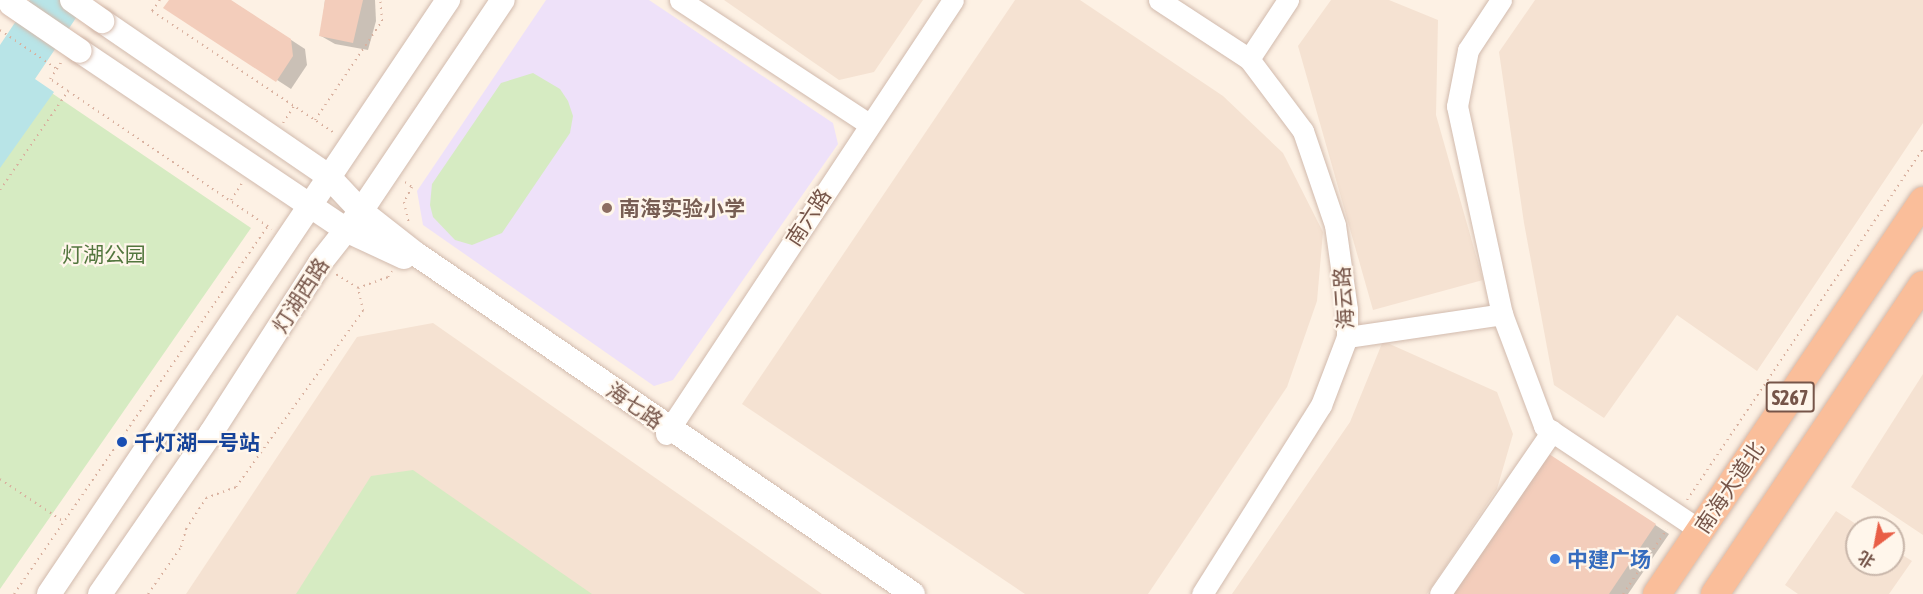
<!DOCTYPE html>
<html>
<head>
<meta charset="utf-8">
<style>
	body { margin:0 }
	#map { position:relative; width:1923px; height:594px; overflow:hidden; background:#fdf1e4; font-family:"Asap Condensed","Noto Sans SC",sans-serif }
	div>[style] { position:absolute }
	.residential>* { inset:0; background:#f5e2d2 }
	.education>* { inset:0; background:#eee1f9 }
	.green>* { inset:0; background:#d6ebc2 }
	.water>* { inset:0; background:#b8e4e7 }
	.shadow>* { inset:0; background:#0003 }
	.building>* { inset:0; background:#f3cdbb }
	.path>* { height:2px; margin-top:-1px; transform-origin:0; background:repeating-linear-gradient(90deg,#d8b09e 0 1.5px,transparent 0 6px) }
	.roads { filter:drop-shadow(0 0 2px #d1baad) drop-shadow(0 0 2px #d1baad) }
	.tertiary>* { height:21px; margin:-10.5px; padding:0 10.5px; transform-origin:10.5px; border-radius:10.5px; background:#fff }
	.secondary>* { height:24px; margin:-12px; padding:0 12px; transform-origin:12px; border-radius:12px; background:#fff }
	.trunk>* { height:28px; margin:-14px; padding:0 14px; transform-origin:14px; border-radius:14px; background:#fabe9a }
	.bridges { filter:drop-shadow(0 0 2px #d4b9aa) drop-shadow(0 0 2px #d4b9aa) }
	.secondary-bridge>* { height:24px; margin:-12px; padding:0 12px; transform-origin:12px; border-radius:12px; background:#fff }
	.dots>* { width:16px; height:16px; translate:-50% -50%; box-sizing:border-box; border:3px solid #fff6eb; border-radius:50% }
	span { translate:-50% -50%; white-space:nowrap; text-align:center; line-height:1.15; -webkit-text-stroke:4.5px #fff6eb; paint-order:stroke }
	.shield-label span { padding:2px 4px; background:#fff6eb; border:2px solid; border-radius:4px; -webkit-text-stroke-width:0 }
	.shield-label { font-size:20px; color:#765549; font-weight:700 }
	.education-label { font-size:21px; color:#785e54; font-weight:700 }
	.left { translate:0 -50%; text-align:left }
	.street-label { font-size:21px; color:#765549 }
	.park-label { font-size:21px; color:#53763e }
	.transit-label { font-size:21px; color:#164399; font-weight:700 }
	.shop-label { font-size:21px; color:#366cbe; font-weight:700 }
	.north { position:absolute; left:1845px; top:516px; width:60px; height:60px; box-sizing:border-box; background:#fff6eb; border:2px solid #c8b6aa; border-radius:50%; rotate:212deg; font-size:16px; font-weight:700; line-height:24px; text-align:center; color:#765549 }
	.north::after { content:''; display:block; margin:auto; width:21px; height:27px; background:#e95e46; clip-path:polygon(50% 0,100% 100%,50% 72%,0 100%) }
</style>
</head>
<body>
<div id="map">
	<div class="residential">
		<i style="clip-path:polygon(724px 0,923px 0,874px 72px,839px 80px)"></i>
		<i style="clip-path:polygon(1015px 0,1080px 0,1223px 96px,1283px 153px,1323px 232px,1317px 301px,1287px 387px,1148px 594px,1025px 594px,742px 404px)"></i>
		<i style="clip-path:polygon(1331px 0,1389px 0,1438px 20px,1436px 115px,1483px 280px,1373px 310px,1298px 46px)"></i>
		<i style="clip-path:polygon(1535px 0,1923px 0,1923px 123px,1757px 371px,1677px 315px,1604px 418px,1554px 385px,1524px 223px,1499px 52px)"></i>
		<i style="clip-path:polygon(433px 323px,822px 594px,186px 594px,357px 337px)"></i>
		<i style="clip-path:polygon(1383px 341px,1497px 392px,1513px 434px,1497px 489px,1427px 594px,1232px 594px,1350px 422px)"></i>
		<i style="clip-path:polygon(1923px 374px,1923px 535px,1851px 487px)"></i>
		<i style="clip-path:polygon(1836px 511px,1862px 528px,1857px 528px,1857px 564px,1893px 564px,1893px 549px,1912px 561px,1889px 594px,1798px 594px,1785px 585px)"></i>
	</div>
	<div class="education">
		<i style="clip-path:polygon(546px 0,649px 0,833px 123px,838px 144px,673px 380px,654px 386px,423px 225px,417px 191px)"></i>
	</div>
	<div class="green">
		<i style="clip-path:polygon(0 58px,251px 228px,0 589px)"></i>
		<i style="clip-path:polygon(533px 73px,560px 89px,568px 101px,573px 116px,570px 133px,502px 233px,472px 245px,455px 240px,433px 217px,430px 205px,432px 184px,501px 83px)"></i>
		<i style="clip-path:polygon(413px 470px,592px 594px,296px 594px,371px 476px)"></i>
	</div>
	<div class="water">
		<i style="clip-path:polygon(30px 0,88px 0,35px 79px,54px 92px,0 168px,0 45px)"></i>
	</div>
	<div class="shadow">
		<i style="clip-path:polygon(171px 0,230px 0,305px 49px,307px 65px,291px 89px,165px 7px)"></i>
		<i style="clip-path:polygon(325px 0,375px 0,376px 21px,368px 50px,335px 44px,321px 36px)"></i>
		<i style="clip-path:polygon(1564px 465px,1669px 534px,1628px 594px,1455px 594px)"></i>
	</div>
	<div class="building">
		<i style="clip-path:polygon(169px 0,231px 0,291px 39px,293px 56px,276px 82px,163px 8px)"></i>
		<i style="clip-path:polygon(325px 0,363px 0,353px 43px,319px 36px)"></i>
		<i style="clip-path:polygon(1549px 454px,1656px 524px,1609px 594px,1453px 594px)"></i>
	</div>
	<div class="path">
		<i style="left:160px;top:0;width:14px;rotate:126deg"></i>
		<i style="left:152px;top:11px;width:221px;rotate:33.8deg"></i>
		<i style="left:0;top:30px;width:69px;rotate:34.4deg"></i>
		<i style="left:68px;top:91px;width:246px;rotate:34.1deg"></i>
		<i style="left:315px;top:120px;width:120px;rotate:-55.9deg"></i>
		<i style="left:382px;top:21px;width:21px;rotate:-95deg"></i>
		<i style="left:283px;top:123px;width:20px;rotate:-57deg"></i>
		<i style="left:405px;top:182px;width:9px;rotate:36deg"></i>
		<i style="left:412px;top:187px;width:17px;rotate:118deg"></i>
		<i style="left:404px;top:202px;width:22px;rotate:77deg"></i>
		<i style="left:0;top:190px;width:120px;rotate:-55.5deg"></i>
		<i style="left:68px;top:91px;width:22px;rotate:-146deg"></i>
		<i style="left:50px;top:79px;width:23px;rotate:-56deg"></i>
		<i style="left:231px;top:200px;width:20px;rotate:-57deg"></i>
		<i style="left:358px;top:288px;width:32px;rotate:-20deg"></i>
		<i style="left:388px;top:277px;width:7px;rotate:-56deg"></i>
		<i style="left:0;top:479px;width:77px;rotate:33.9deg"></i>
		<i style="left:1687px;top:500px;width:423px;rotate:-56.1deg"></i>
		<i style="left:14px;top:594px;width:447px;rotate:-55.4deg"></i>
		<i style="left:148px;top:594px;width:57px;rotate:-54.9deg"></i>
		<i style="left:181px;top:547px;width:19px;rotate:-74deg"></i>
		<i style="left:186px;top:529px;width:37px;rotate:-57deg"></i>
		<i style="left:206px;top:498px;width:32px;rotate:-20deg"></i>
		<i style="left:236px;top:487px;width:217px;rotate:-54.2deg"></i>
		<i style="left:363px;top:311px;width:24px;rotate:-102deg"></i>
		<i style="left:358px;top:288px;width:26px;rotate:-148deg"></i>
		<i style="left:1623px;top:594px;width:78px;rotate:-55.9deg"></i>
	</div>
	<div class="roads">
		<div class="tertiary">
			<i style="left:680px;top:0;width:226px;rotate:33.3deg"></i>
			<i style="left:1159px;top:0;width:108px;rotate:33.2deg"></i>
			<i style="left:1249px;top:59px;width:90px;rotate:53.1deg"></i>
			<i style="left:1303px;top:131px;width:99px;rotate:71.2deg"></i>
			<i style="left:1335px;top:225px;width:85px;rotate:81.9deg"></i>
			<i style="left:1347px;top:309px;width:28px;rotate:90deg"></i>
			<i style="left:1347px;top:337px;width:73px;rotate:110.9deg"></i>
			<i style="left:1321px;top:405px;width:223px;rotate:122.2deg"></i>
			<i style="left:1501px;top:0;width:60px;rotate:123.4deg"></i>
			<i style="left:1468px;top:50px;width:57px;rotate:101.1deg"></i>
			<i style="left:1457px;top:106px;width:213px;rotate:77.8deg"></i>
			<i style="left:1502px;top:314px;width:120px;rotate:69.4deg"></i>
			<i style="left:1544px;top:426px;width:187px;rotate:33.7deg"></i>
			<i style="left:1249px;top:59px;width:71px;rotate:-56.5deg"></i>
			<i style="left:1347px;top:337px;width:157px;rotate:-8.4deg"></i>
			<i style="left:666px;top:434px;width:520px;rotate:-56.52deg"></i>
			<i style="left:1440px;top:594px;width:198px;rotate:-55.5deg"></i>
		</div>
		<div class="secondary">
			<i style="left:102px;top:21px;width:274px;rotate:34.4deg"></i>
			<i style="left:328px;top:176px;width:48px;rotate:46.7deg"></i>
			<i style="left:361px;top:211px;width:70px;rotate:38deg"></i>
			<i style="left:416px;top:254px;width:602px;rotate:34.38deg"></i>
			<i style="left:80px;top:51px;width:321px;rotate:33.9deg"></i>
			<i style="left:346px;top:230px;width:64px;rotate:25deg"></i>
			<i style="left:49px;top:594px;width:716px;rotate:-56.11deg"></i>
			<i style="left:100px;top:594px;width:196px;rotate:-55.4deg"></i>
			<i style="left:211px;top:433px;width:202px;rotate:-57.3deg"></i>
			<i style="left:320px;top:263px;width:66px;rotate:-51.7deg"></i>
			<i style="left:361px;top:211px;width:254px;rotate:-56.1deg"></i>
		</div>
		<div class="trunk">
			<i style="left:1657px;top:594px;width:475px;rotate:-55.9deg"></i>
			<i style="left:1715px;top:594px;width:372px;rotate:-56.1deg"></i>
		</div>
	</div>
	<div class="bridges">
		<div class="secondary-bridge">
			<i style="left:72px;top:0;width:37px;rotate:35deg"></i>
			<i style="left:11px;top:4px;width:83px;rotate:34.3deg"></i>
		</div>
	</div>
	<div class="dots">
		<i style="left:607px;top:208px;background:#8d6e63"></i>
		<i style="left:122px;top:442px;background:#1a4fb4"></i>
		<i style="left:1555px;top:559px;background:#3f7fe0"></i>
	</div>
	<div class="shield-label">
		<span style="left:1790px;top:397px">S267</span>
	</div>
	<div class="education-label">
		<span class="left" style="left:619px;top:208px">南海实验小学</span>
	</div>
	<div class="street-label">
		<span style="left:808px;top:217px;rotate:-57deg">南六路</span>
		<span style="left:300px;top:295px;rotate:-57deg">灯湖西路</span>
		<span style="left:1343px;top:298px;rotate:-94deg">海云路</span>
		<span style="left:635px;top:405px;rotate:35deg">海七路</span>
		<span style="left:1729px;top:487px;rotate:-56deg">南海大道北</span>
	</div>
	<div class="park-label">
		<span style="left:104px;top:254px">灯湖公园</span>
	</div>
	<div class="transit-label">
		<span class="left" style="left:134px;top:442px">千灯湖一号站</span>
	</div>
	<div class="shop-label">
		<span class="left" style="left:1567px;top:559px">中建广场</span>
	</div>
	<div class="north">北</div>
</div>
</body>
</html>
